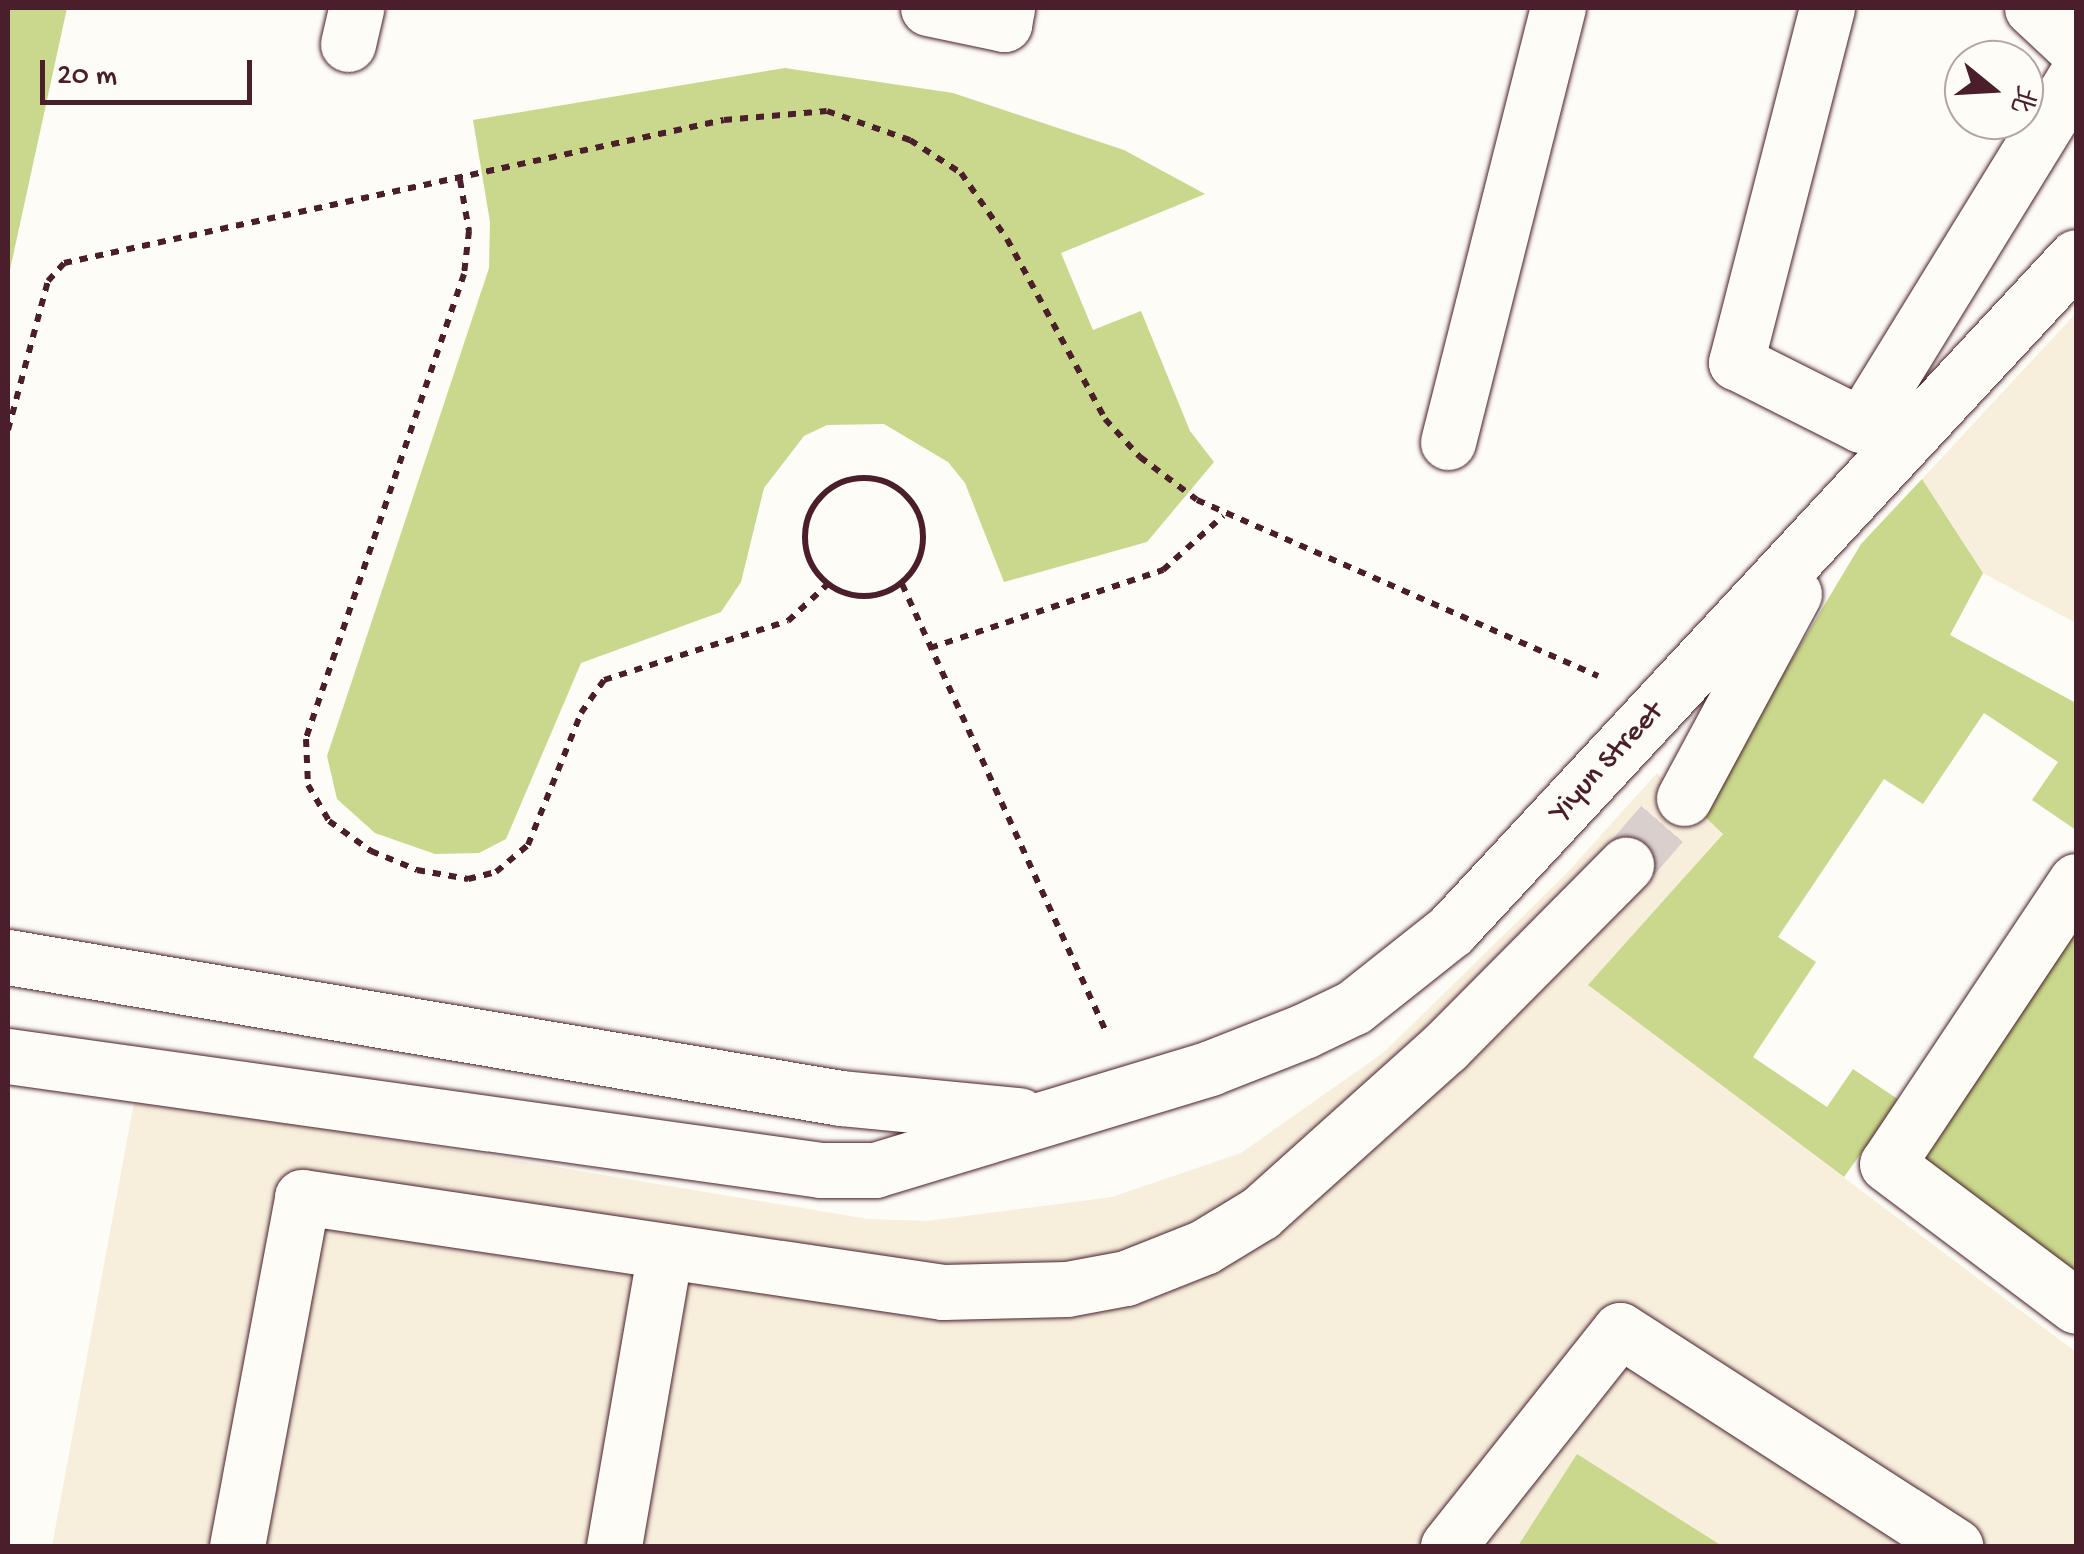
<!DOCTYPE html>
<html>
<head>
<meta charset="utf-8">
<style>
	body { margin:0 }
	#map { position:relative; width:2084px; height:1554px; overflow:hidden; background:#fdfcf7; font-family:"Gochi Hand","LXGW WenKai TC",sans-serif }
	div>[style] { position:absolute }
	.built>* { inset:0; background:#f7eedc }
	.green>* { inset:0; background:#c9d88c }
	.minor-tunnel>* { height:55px; margin-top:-27.5px; transform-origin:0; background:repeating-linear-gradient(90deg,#d9d0ce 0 55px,transparent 0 83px) }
	.path>* { height:6px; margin-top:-3px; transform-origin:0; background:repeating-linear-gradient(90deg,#4a1f2b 0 8px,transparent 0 16px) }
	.path>.ring { margin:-3px; padding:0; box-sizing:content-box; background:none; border:6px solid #4a1f2b; border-radius:50% }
	.roads { filter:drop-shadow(0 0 2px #4a1f2b) drop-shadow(0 0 2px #4a1f2b) }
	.minor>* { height:55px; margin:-27.5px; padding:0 27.5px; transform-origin:27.5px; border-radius:27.5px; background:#fdfcf7 }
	span { translate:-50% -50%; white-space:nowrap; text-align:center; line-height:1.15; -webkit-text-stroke:9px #fdfcf7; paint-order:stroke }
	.street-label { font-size:30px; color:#4a1f2b }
	.frame { position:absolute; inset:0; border:10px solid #4a1f2b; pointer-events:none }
	.north { position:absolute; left:1944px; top:40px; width:100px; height:100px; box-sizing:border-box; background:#fdfcf7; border:2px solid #b5a4a5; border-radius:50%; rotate:108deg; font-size:28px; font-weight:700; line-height:40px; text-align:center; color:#4a1f2b }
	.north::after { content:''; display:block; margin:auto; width:35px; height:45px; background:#4a1f2b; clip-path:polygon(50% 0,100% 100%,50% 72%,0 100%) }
	.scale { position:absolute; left:40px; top:60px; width:212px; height:45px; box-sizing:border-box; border:5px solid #4a1f2b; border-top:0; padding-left:12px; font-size:30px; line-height:35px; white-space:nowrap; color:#4a1f2b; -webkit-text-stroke:8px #fdfcf7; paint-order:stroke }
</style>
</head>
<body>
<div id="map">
	<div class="built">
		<i style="clip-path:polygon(2076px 313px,2076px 623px,1983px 573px,1922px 479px)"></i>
		<i style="clip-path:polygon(1657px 773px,1723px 833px,1589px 986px,2076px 1352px,2076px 1546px,52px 1546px,135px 1097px,868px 1219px,927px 1221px,1112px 1197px,1241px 1153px,1383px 1053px,1566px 874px)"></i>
	</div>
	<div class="green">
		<i style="clip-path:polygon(8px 8px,67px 8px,8px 279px)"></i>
		<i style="clip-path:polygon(785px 68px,953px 93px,1124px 150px,1205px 194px,1061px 253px,1093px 330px,1141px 311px,1190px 431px,1214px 462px,1147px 542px,1004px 582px,965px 483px,948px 462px,884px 424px,827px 425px,804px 436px,764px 488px,741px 582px,721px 612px,581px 663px,506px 839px,479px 853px,435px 854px,375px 833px,337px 799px,327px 756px,489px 268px,490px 222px,473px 120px)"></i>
		<i style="clip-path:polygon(1922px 479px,1983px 573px,1950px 635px,2076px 703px,2076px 830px,2032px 800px,2058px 762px,1984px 713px,1923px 804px,1884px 779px,1778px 937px,1816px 962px,1753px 1057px,1827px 1107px,1853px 1069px,1899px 1100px,1844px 1177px,1588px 985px,1723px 834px,1700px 812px,1861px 544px)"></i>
		<i style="clip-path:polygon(2076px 931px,2076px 1277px,1922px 1158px)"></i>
		<i style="clip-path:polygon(1577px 1454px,1722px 1546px,1518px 1546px)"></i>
	</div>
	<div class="minor-tunnel">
		<i style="left:1626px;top:865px;width:89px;rotate:-49.1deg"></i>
	</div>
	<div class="path">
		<i style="left:460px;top:180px;width:52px;rotate:80deg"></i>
		<i style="left:469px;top:231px;width:43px;rotate:96.6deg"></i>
		<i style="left:464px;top:274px;width:491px;rotate:108.8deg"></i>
		<i style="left:306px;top:739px;width:46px;rotate:87.5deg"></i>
		<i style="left:308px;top:785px;width:42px;rotate:59.7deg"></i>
		<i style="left:329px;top:821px;width:52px;rotate:35.5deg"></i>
		<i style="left:371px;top:851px;width:50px;rotate:22.4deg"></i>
		<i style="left:417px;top:870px;width:52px;rotate:10deg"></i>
		<i style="left:468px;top:879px;width:29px;rotate:-14deg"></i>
		<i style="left:496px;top:872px;width:42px;rotate:-40.2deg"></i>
		<i style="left:528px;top:845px;width:142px;rotate:-68.1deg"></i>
		<i style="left:581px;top:713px;width:40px;rotate:-55.1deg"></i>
		<i style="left:604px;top:680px;width:193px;rotate:-17.8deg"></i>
		<i style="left:788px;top:621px;width:54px;rotate:-42.8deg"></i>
		<i style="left:8px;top:430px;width:154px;rotate:-75deg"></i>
		<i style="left:48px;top:281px;width:24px;rotate:-48deg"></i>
		<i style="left:64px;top:263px;width:675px;rotate:-12.23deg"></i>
		<i style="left:724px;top:120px;width:103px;rotate:-5deg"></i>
		<i style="left:827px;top:111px;width:88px;rotate:19.3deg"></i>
		<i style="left:910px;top:140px;width:61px;rotate:32.9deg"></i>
		<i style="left:961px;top:173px;width:80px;rotate:55.1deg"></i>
		<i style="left:1007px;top:239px;width:205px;rotate:61.4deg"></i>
		<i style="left:1105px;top:419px;width:52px;rotate:47.4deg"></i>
		<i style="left:1140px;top:457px;width:71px;rotate:37deg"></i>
		<i style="left:1197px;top:500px;width:438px;rotate:23.7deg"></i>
		<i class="ring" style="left:805px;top:478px;width:112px;height:112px"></i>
		<i style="left:902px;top:584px;width:494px;rotate:65.5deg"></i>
		<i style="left:930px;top:648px;width:246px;rotate:-18.5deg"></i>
		<i style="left:1163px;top:570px;width:81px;rotate:-42deg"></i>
	</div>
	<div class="roads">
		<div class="minor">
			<i style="left:928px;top:8px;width:78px;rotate:11.9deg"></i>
			<i style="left:1004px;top:24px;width:16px;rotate:-79deg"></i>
			<i style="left:1827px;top:8px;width:366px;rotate:104.4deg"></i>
			<i style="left:1736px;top:362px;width:140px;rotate:26.7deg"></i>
			<i style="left:1861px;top:425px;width:410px;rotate:-58.4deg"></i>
			<i style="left:2032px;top:8px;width:60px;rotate:43deg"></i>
			<i style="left:348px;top:44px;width:37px;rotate:-77deg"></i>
			<i style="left:1448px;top:442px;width:448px;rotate:-75.8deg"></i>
			<i style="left:1684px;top:798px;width:232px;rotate:-61.7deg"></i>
			<i style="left:2076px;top:881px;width:340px;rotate:123.7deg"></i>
			<i style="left:1887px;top:1164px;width:236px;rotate:36.9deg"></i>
			<i style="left:8px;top:957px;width:845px;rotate:9.61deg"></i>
			<i style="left:841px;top:1098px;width:179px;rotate:5.5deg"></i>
			<i style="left:8px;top:1056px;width:821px;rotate:7.98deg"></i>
			<i style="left:821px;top:1170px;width:54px"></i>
			<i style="left:875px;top:1170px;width:350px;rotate:-16.9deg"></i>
			<i style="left:1210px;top:1068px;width:101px;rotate:-21.5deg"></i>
			<i style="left:1304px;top:1031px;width:55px;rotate:-25.6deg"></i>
			<i style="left:1354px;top:1007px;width:124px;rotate:-38.4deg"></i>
			<i style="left:1451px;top:930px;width:918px;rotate:-47.12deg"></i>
			<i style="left:237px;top:1546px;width:355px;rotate:-79.4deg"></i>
			<i style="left:302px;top:1197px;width:648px;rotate:8.43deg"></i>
			<i style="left:943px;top:1292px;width:124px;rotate:-1.4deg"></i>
			<i style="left:1067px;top:1289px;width:60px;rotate:-10.6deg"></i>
			<i style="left:1126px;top:1278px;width:84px;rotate:-21.7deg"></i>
			<i style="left:1204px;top:1247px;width:66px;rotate:-31.3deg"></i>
			<i style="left:1260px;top:1213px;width:249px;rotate:-41.9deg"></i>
			<i style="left:1445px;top:1047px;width:257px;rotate:-45.2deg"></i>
			<i style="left:614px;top:1546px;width:299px;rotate:-80.2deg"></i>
			<i style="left:1448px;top:1546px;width:276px;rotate:-51.5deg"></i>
			<i style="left:1620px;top:1330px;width:399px;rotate:32.8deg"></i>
		</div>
	</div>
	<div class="street-label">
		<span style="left:1608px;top:763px;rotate:-47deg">Yiyun Street</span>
	</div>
	<div class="frame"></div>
	<div class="north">北</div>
	<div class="scale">20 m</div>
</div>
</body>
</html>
